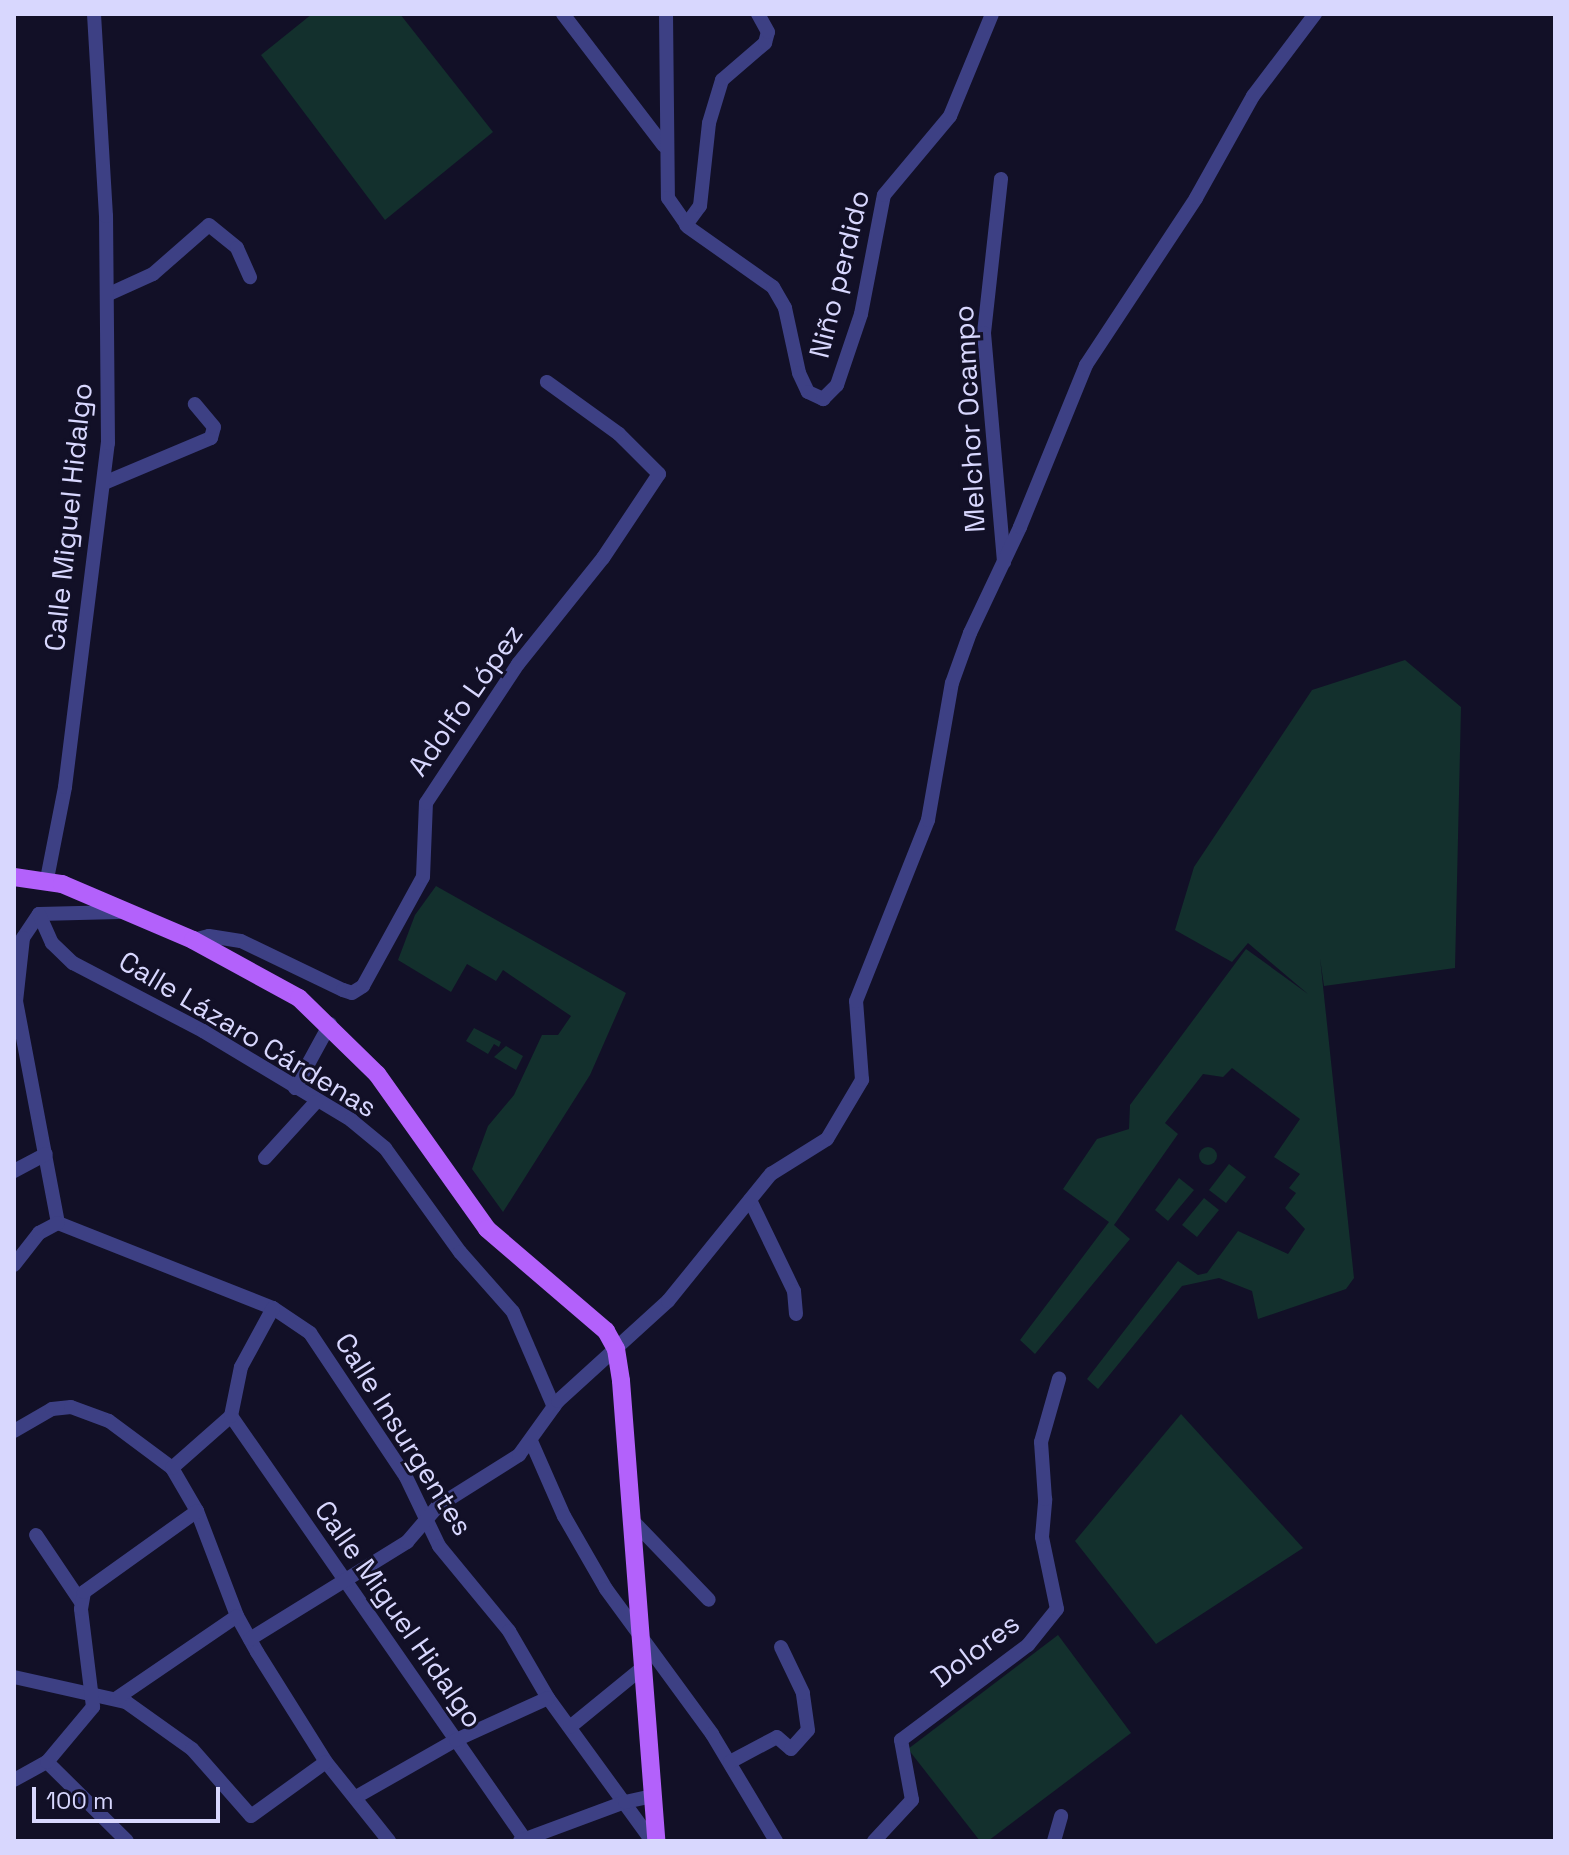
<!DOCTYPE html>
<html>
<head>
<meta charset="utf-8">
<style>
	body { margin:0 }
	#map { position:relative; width:1569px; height:1855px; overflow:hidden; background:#121027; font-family:"Space Grotesk",sans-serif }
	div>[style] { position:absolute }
	.green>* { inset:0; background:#13302d }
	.round { border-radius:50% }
	.minor>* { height:14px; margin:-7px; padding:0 7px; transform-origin:7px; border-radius:7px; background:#3d4084 }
	.major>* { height:18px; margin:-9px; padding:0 9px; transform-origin:9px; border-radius:9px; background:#b361fb }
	span { translate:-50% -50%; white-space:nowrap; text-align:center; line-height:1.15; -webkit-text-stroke:6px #121027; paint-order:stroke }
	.street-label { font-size:28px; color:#d8d7fe }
	.frame { position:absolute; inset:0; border:16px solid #d8d7fe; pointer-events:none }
	.scale { position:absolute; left:32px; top:1787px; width:188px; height:36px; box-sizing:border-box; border:4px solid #d8d7fe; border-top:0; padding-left:10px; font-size:24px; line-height:28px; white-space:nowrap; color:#d8d7fe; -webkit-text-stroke:6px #121027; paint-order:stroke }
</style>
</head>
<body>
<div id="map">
	<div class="green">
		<i style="clip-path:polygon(312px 14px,400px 14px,493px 132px,385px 220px,261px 55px)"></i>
		<i style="clip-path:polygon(1405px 660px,1461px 707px,1455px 968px,1324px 986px,1320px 958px,1354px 1278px,1346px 1289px,1258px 1319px,1252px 1291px,1219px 1278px,1182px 1286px,1098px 1389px,1087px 1379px,1178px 1261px,1198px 1275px,1207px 1273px,1238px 1231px,1288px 1254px,1305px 1229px,1285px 1208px,1296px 1193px,1289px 1188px,1300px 1174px,1274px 1157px,1300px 1119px,1232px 1068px,1223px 1077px,1203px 1074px,1165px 1123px,1178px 1134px,1114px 1225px,1130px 1239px,1035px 1354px,1020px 1340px,1109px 1222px,1063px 1189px,1097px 1139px,1129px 1129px,1130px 1105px,1246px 949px,1308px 994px,1248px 943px,1232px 962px,1175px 930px,1194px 867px,1312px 690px)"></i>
		<i style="clip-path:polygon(436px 886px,626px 993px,590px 1075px,503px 1212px,472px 1169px,488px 1126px,514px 1095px,542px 1035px,558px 1035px,571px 1016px,503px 970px,496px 981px,467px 964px,451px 992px,398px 960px,415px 915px)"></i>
		<i style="clip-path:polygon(474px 1028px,501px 1042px,499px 1047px,494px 1044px,488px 1054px,466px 1041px)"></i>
		<i style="clip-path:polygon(506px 1046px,523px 1056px,516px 1070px,494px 1057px)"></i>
		<i class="round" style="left:1199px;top:1147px;width:18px;height:18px"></i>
		<i style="clip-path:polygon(1229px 1164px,1246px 1177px,1226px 1203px,1209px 1190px)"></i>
		<i style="clip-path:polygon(1179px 1178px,1194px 1190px,1168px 1221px,1155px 1210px)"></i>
		<i style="clip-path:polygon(1204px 1198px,1219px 1210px,1197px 1237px,1182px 1225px)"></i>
		<i style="clip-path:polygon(1181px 1414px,1303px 1548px,1156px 1644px,1075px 1541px)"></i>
		<i style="clip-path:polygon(1058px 1635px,1131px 1733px,988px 1841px,980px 1841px,908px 1749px)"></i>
	</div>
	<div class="minor">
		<i style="left:563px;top:14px;width:166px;rotate:52.6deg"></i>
		<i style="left:666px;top:14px;width:184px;rotate:89.4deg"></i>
		<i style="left:668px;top:198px;width:35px;rotate:55deg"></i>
		<i style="left:688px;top:227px;width:104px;rotate:35.2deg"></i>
		<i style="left:773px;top:287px;width:24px;rotate:60deg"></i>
		<i style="left:785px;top:308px;width:66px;rotate:77.8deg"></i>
		<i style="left:799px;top:373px;width:21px;rotate:65deg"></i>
		<i style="left:808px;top:392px;width:17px;rotate:25deg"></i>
		<i style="left:823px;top:399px;width:20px;rotate:-45deg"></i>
		<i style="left:837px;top:385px;width:75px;rotate:-71.3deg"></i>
		<i style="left:861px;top:314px;width:121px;rotate:-79.1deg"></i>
		<i style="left:884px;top:195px;width:103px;rotate:-50.1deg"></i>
		<i style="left:950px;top:116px;width:110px;rotate:-67.6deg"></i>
		<i style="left:1001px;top:179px;width:155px;rotate:96.3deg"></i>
		<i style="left:984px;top:333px;width:230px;rotate:85deg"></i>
		<i style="left:686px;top:225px;width:24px;rotate:-54deg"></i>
		<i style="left:700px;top:206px;width:83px;rotate:-83.8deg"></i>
		<i style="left:709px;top:123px;width:45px;rotate:-73.2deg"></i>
		<i style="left:722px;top:80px;width:57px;rotate:-40.7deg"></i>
		<i style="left:765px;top:43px;width:11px;rotate:-75deg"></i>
		<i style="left:768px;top:32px;width:21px;rotate:-119deg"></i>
		<i style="left:109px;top:294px;width:48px;rotate:-24.4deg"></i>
		<i style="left:153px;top:274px;width:74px;rotate:-41.2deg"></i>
		<i style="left:209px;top:225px;width:36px;rotate:39deg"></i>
		<i style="left:237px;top:248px;width:32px;rotate:66deg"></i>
		<i style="left:104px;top:483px;width:116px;rotate:-22.8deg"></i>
		<i style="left:211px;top:438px;width:11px;rotate:-75deg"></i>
		<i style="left:214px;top:427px;width:30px;rotate:-130deg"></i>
		<i style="left:47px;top:879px;width:94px;rotate:-78.9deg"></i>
		<i style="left:65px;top:787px;width:347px;rotate:-82.9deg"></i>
		<i style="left:108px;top:443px;width:227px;rotate:-90.5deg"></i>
		<i style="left:106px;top:216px;width:202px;rotate:-93.4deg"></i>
		<i style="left:119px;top:912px;width:80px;rotate:178.6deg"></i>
		<i style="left:39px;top:914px;width:29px;rotate:124deg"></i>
		<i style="left:23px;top:938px;width:63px;rotate:96.3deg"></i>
		<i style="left:16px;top:1001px;width:226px;rotate:79.3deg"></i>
		<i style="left:58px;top:1223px;width:231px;rotate:21.6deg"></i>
		<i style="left:273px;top:1308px;width:45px;rotate:34deg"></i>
		<i style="left:310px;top:1333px;width:173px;rotate:56.3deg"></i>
		<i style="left:406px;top:1477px;width:76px;rotate:64.4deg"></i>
		<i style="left:439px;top:1546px;width:110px;rotate:50.5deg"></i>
		<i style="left:509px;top:1631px;width:78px;rotate:59.8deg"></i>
		<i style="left:548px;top:1698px;width:177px;rotate:54deg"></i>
		<i style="left:39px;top:914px;width:32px;rotate:66deg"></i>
		<i style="left:52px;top:943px;width:29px;rotate:44deg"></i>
		<i style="left:73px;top:963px;width:147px;rotate:27.6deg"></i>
		<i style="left:203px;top:1031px;width:173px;rotate:31deg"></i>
		<i style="left:351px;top:1120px;width:44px;rotate:39.5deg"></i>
		<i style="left:385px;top:1148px;width:128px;rotate:54.2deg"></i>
		<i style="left:460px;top:1252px;width:80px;rotate:48.5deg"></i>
		<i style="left:513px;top:1312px;width:103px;rotate:66.7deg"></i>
		<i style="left:193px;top:940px;width:16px;rotate:-14deg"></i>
		<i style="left:209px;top:936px;width:32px;rotate:9deg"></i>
		<i style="left:241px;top:941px;width:113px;rotate:25.7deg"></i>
		<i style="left:343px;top:990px;width:9px;rotate:18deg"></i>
		<i style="left:352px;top:993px;width:13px;rotate:-32deg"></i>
		<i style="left:363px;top:986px;width:124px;rotate:-61.2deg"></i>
		<i style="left:423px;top:877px;width:74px;rotate:-87.7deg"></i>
		<i style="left:426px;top:803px;width:167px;rotate:-56.5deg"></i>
		<i style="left:518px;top:664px;width:136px;rotate:-51.3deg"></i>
		<i style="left:603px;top:558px;width:101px;rotate:-56.3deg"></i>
		<i style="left:659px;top:474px;width:57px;rotate:-135deg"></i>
		<i style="left:619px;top:434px;width:89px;rotate:-144.2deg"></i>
		<i style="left:295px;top:1088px;width:73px;rotate:-61.3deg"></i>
		<i style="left:265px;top:1158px;width:76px;rotate:-47.7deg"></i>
		<i style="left:14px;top:1171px;width:36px;rotate:-28deg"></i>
		<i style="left:750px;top:1200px;width:101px;rotate:64.2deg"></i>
		<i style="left:794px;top:1291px;width:23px;rotate:85deg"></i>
		<i style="left:14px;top:1265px;width:41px;rotate:-52deg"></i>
		<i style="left:39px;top:1233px;width:21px;rotate:-28deg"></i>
		<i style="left:231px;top:1416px;width:517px;rotate:55.23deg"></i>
		<i style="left:14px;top:1431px;width:44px;rotate:-30.1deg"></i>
		<i style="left:52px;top:1409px;width:19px;rotate:-6deg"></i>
		<i style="left:71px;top:1407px;width:40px;rotate:20.2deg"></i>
		<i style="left:109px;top:1421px;width:79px;rotate:36.7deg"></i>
		<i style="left:172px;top:1468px;width:50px;rotate:59.8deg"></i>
		<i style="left:197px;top:1511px;width:112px;rotate:69.1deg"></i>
		<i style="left:237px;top:1616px;width:41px;rotate:60.9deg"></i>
		<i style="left:257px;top:1652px;width:130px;rotate:57.9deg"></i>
		<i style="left:326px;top:1762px;width:101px;rotate:51.4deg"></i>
		<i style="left:531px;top:1441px;width:82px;rotate:66.3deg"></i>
		<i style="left:564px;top:1516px;width:84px;rotate:60.1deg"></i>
		<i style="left:606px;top:1589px;width:180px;rotate:53.8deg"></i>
		<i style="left:712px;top:1734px;width:125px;rotate:59.1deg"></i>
		<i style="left:172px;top:1468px;width:79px;rotate:-41.4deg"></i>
		<i style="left:231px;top:1416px;width:50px;rotate:-78.5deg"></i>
		<i style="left:241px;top:1367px;width:67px;rotate:-61.5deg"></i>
		<i style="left:631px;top:1519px;width:112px;rotate:46.1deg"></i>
		<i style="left:36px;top:1535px;width:81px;rotate:56.1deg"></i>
		<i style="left:250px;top:1639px;width:185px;rotate:-31.7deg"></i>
		<i style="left:407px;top:1542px;width:48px;rotate:-49.3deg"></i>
		<i style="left:438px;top:1506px;width:96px;rotate:-32.2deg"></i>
		<i style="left:519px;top:1455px;width:67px;rotate:-54.2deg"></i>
		<i style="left:558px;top:1401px;width:149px;rotate:-42.3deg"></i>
		<i style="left:668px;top:1301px;width:164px;rotate:-51deg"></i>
		<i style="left:771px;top:1174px;width:66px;rotate:-32deg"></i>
		<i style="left:827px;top:1139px;width:69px;rotate:-59.3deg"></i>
		<i style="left:862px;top:1080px;width:79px;rotate:-94.3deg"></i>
		<i style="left:856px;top:1001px;width:195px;rotate:-68.3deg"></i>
		<i style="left:928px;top:820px;width:139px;rotate:-80.1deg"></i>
		<i style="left:952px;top:683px;width:53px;rotate:-70.2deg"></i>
		<i style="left:970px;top:633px;width:117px;rotate:-64.7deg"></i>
		<i style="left:1020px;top:527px;width:175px;rotate:-67.8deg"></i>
		<i style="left:1086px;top:365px;width:200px;rotate:-56.6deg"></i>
		<i style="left:1196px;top:198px;width:117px;rotate:-60.8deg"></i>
		<i style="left:1253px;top:96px;width:103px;rotate:-52.9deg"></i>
		<i style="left:14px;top:1677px;width:115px;rotate:12.6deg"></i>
		<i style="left:126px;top:1702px;width:81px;rotate:35.5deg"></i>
		<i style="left:192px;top:1749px;width:89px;rotate:48.6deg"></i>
		<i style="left:251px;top:1816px;width:92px;rotate:-35.8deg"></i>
		<i style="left:117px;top:1698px;width:145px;rotate:-34.3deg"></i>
		<i style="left:570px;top:1727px;width:93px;rotate:-39.3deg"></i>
		<i style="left:47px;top:1762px;width:112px;rotate:44.6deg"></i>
		<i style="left:730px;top:1762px;width:53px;rotate:-28deg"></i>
		<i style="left:777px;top:1737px;width:18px;rotate:41deg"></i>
		<i style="left:791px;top:1749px;width:25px;rotate:-48deg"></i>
		<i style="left:808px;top:1730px;width:37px;rotate:-98deg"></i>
		<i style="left:803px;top:1693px;width:51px;rotate:-115.6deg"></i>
		<i style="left:14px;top:1780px;width:38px;rotate:-29deg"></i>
		<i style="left:47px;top:1762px;width:72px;rotate:-50.1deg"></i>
		<i style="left:93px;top:1707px;width:99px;rotate:-97deg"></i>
		<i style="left:81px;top:1609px;width:17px;rotate:-80deg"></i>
		<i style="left:84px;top:1592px;width:139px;rotate:-35.6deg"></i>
		<i style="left:356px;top:1797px;width:115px;rotate:-29.7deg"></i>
		<i style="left:456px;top:1740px;width:101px;rotate:-24.5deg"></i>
		<i style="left:520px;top:1841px;width:112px;rotate:-20.4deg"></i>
		<i style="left:625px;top:1802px;width:29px;rotate:-12deg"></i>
		<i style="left:874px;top:1841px;width:56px;rotate:-47.2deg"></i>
		<i style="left:912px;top:1800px;width:61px;rotate:-100.4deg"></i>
		<i style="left:901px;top:1740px;width:159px;rotate:-36.8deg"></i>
		<i style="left:1028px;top:1645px;width:46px;rotate:-51.1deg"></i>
		<i style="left:1057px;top:1609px;width:74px;rotate:-101.8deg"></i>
		<i style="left:1042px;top:1537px;width:38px;rotate:-85deg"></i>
		<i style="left:1045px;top:1499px;width:57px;rotate:-94deg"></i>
		<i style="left:1041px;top:1442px;width:66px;rotate:-74.1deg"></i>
		<i style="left:1054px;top:1841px;width:26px;rotate:-74deg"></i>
	</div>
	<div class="major">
		<i style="left:14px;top:877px;width:49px;rotate:8.3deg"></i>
		<i style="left:62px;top:884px;width:142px;rotate:23.1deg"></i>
		<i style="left:193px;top:940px;width:121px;rotate:28.7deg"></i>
		<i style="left:299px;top:998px;width:109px;rotate:44.3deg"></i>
		<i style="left:377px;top:1074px;width:190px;rotate:54.6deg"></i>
		<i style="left:487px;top:1229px;width:157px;rotate:40.6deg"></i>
		<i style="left:606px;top:1331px;width:21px;rotate:61deg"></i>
		<i style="left:616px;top:1349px;width:32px;rotate:81deg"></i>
		<i style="left:621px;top:1381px;width:461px;rotate:85.6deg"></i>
	</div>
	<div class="street-label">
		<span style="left:839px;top:274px;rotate:-76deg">Niño perdido</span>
		<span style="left:969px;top:419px;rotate:-93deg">Melchor Ocampo</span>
		<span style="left:68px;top:517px;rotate:-84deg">Calle Miguel Hidalgo</span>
		<span style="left:465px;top:700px;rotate:-55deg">Adolfo López</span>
		<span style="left:248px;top:1034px;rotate:31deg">Calle Lázaro Cárdenas</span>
		<span style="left:404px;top:1434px;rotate:58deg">Calle Insurgentes</span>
		<span style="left:399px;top:1614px;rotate:55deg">Calle Miguel Hidalgo</span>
		<span style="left:975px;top:1650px;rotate:-37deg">Dolores</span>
	</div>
	<div class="frame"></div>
	<div class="scale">100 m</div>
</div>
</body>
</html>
